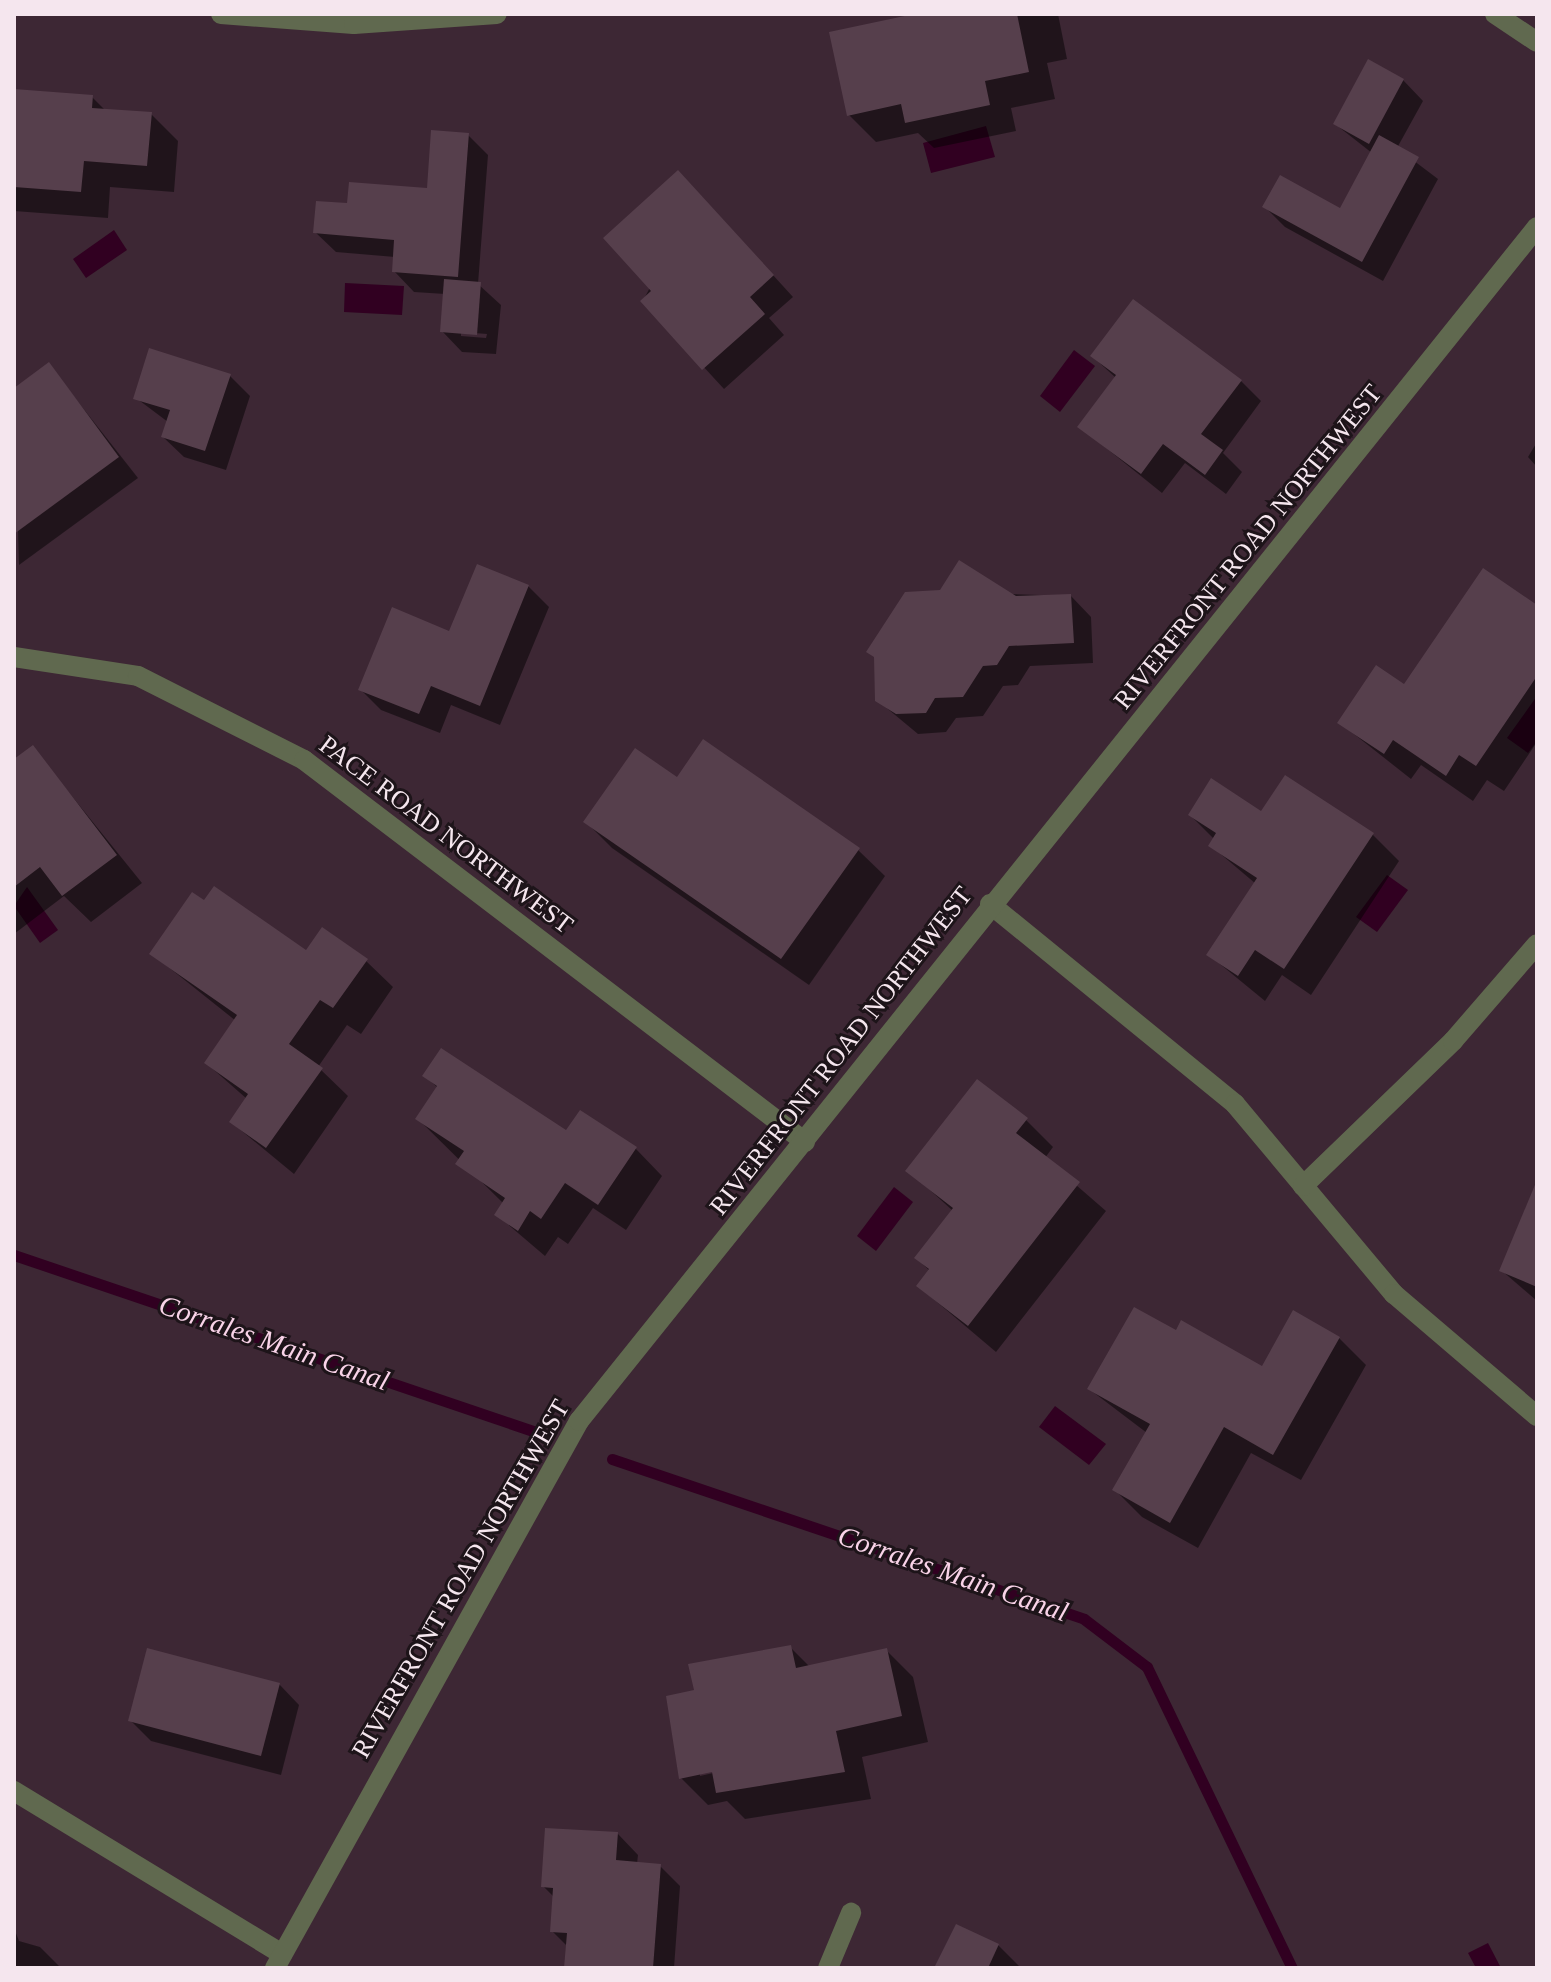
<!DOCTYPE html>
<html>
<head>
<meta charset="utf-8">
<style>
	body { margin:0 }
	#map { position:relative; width:1551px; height:1982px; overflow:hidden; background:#3d2734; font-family:"Times New Roman",serif }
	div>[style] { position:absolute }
	.water>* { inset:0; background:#310021 }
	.shadow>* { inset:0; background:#0007 }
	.stream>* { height:11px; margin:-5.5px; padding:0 5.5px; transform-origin:5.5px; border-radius:5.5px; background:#310021 }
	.building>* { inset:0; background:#563f4c }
	.minor>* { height:20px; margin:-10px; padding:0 10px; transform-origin:10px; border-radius:10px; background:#60694f }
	span { translate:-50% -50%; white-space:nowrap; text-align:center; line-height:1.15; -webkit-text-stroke:6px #1d1419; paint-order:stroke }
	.street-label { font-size:26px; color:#f5e6ee }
	.water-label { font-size:28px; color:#f9d3e8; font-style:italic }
	.frame { position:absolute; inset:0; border:16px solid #f5e6ee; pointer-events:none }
</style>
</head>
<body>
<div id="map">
	<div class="water">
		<i style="clip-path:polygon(986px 126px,995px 157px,931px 173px,923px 143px)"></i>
		<i style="clip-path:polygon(114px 230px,127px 250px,86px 278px,73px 259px)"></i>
		<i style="clip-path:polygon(345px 283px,404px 286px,402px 315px,344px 312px)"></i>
		<i style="clip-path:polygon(1074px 350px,1095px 366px,1060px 412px,1040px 396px)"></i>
		<i style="clip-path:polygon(1537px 696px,1537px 741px,1528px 753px,1507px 738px)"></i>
		<i style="clip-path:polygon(1387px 875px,1408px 890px,1377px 932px,1356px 917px)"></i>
		<i style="clip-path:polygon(27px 887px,58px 930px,40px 943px,14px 906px)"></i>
		<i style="clip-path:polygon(894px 1187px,913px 1202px,876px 1251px,857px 1236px)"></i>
		<i style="clip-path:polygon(1055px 1406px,1106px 1444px,1089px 1465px,1039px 1427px)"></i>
		<i style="clip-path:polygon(1488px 1943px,1501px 1968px,1476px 1968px,1468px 1953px)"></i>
	</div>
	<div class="shadow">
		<i style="clip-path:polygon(924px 14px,1058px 14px,1067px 59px,1047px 63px,1055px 99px,1011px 108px,1016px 131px,934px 148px,918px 133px,876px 142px,849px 115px)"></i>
		<i style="clip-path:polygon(1403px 80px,1423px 101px,1397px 148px,1438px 179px,1383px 281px,1285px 227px,1265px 207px,1340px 210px,1372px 153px,1335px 124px)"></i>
		<i style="clip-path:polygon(14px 91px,92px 97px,106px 111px,151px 114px,178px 141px,174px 192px,110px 187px,108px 218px,14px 211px)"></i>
		<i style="clip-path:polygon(evenodd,468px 135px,488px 155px,478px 284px,501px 305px,496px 354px,462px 352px,442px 331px,445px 294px,414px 292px,394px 271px,395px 257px,336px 252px,315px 232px,349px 205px,428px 191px,468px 135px,461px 332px,487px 334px,486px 338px,461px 336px,461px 332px)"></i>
		<i style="clip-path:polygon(698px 193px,793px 297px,769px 318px,784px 335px,724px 389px,643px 301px)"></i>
		<i style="clip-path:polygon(1092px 356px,1241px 381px,1261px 401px,1223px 453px,1242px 472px,1226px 494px,1185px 463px,1162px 493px,1080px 427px,1116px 378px)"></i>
		<i style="clip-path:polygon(49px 365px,138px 478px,19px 565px,14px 391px)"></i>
		<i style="clip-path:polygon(230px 376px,250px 396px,226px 470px,184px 457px,163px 437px,168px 422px,136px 398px)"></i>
		<i style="clip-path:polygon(1537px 442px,1537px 467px,1528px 457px)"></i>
		<i style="clip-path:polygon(528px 586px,549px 607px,500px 725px,451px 705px,440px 733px,381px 710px,361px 690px)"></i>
		<i style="clip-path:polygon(941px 592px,1071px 596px,1091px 617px,1093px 663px,1030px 666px,1018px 685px,1003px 686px,983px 716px,956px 718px,946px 732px,918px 734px,877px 700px)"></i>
		<i style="clip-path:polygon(1537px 607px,1537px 742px,1504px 791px,1487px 780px,1473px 801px,1421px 765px,1411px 779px,1340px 723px)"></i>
		<i style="clip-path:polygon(33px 748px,142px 883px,91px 922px,64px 896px,14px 934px,14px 762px)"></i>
		<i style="clip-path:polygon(677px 780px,858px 850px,885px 876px,809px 985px,612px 848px,586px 822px)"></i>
		<i style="clip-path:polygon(1261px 814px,1372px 834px,1399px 861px,1311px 995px,1282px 975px,1265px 1001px,1209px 955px,1256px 884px,1210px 845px,1214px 839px,1190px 815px)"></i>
		<i style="clip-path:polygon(306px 953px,366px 961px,393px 987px,361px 1034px,347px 1025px,318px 1067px,348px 1096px,294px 1174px,231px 1122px,247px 1099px,206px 1063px,236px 1021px,152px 954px)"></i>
		<i style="clip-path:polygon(424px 1075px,567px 1133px,636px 1149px,662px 1176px,626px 1230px,593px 1208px,568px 1244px,558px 1237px,545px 1256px,497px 1215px,504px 1204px,417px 1118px,438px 1088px)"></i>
		<i style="clip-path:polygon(1026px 1120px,1053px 1147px,1045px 1158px,1106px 1211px,996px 1352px,918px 1286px,930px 1271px,916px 1258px,953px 1211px,908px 1170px)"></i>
		<i style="clip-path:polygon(1537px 1184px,1537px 1301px,1501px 1270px)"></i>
		<i style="clip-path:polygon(1177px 1333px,1263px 1368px,1339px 1338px,1366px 1365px,1301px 1480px,1251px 1453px,1198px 1548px,1142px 1517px,1115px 1490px,1147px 1433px,1089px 1389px)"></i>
		<i style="clip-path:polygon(evenodd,790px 1647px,810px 1667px,886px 1650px,913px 1677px,928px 1742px,862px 1757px,871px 1799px,745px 1819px,727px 1801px,708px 1805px,681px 1778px,696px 1691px,790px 1647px,722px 1771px,700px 1776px,700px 1772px,722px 1771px)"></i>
		<i style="clip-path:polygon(279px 1684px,299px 1705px,281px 1775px,151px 1741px,130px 1720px)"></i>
		<i style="clip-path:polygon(618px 1834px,638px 1855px,637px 1864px,660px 1866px,680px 1886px,674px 1968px,566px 1968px,568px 1947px,552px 1931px,554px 1897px,543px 1886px)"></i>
		<i style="clip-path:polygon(14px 1928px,19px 1941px,40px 1947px,61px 1968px,14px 1968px)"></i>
		<i style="clip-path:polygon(998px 1945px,1021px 1968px,937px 1968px)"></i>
	</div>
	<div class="stream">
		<i style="left:14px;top:1255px;width:548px;rotate:18.73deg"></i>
		<i style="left:612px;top:1459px;width:498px;rotate:18.7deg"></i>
		<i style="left:1084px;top:1619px;width:79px;rotate:37.3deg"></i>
		<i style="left:1147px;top:1667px;width:334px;rotate:64.3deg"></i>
	</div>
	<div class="building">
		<i style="clip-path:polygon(914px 14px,1017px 14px,1029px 72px,985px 81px,990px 105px,905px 123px,901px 104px,847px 116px,829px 32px)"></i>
		<i style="clip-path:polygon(1368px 59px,1404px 79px,1369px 144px,1333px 124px)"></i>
		<i style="clip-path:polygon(14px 89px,93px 95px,92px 108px,152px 112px,147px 166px,84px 161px,81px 192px,14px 187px)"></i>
		<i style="clip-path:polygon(431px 130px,469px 133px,458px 277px,392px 272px,394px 240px,313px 233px,316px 201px,347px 203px,349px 182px,427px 188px)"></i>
		<i style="clip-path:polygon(1379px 135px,1419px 157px,1362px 262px,1262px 207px,1280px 175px,1340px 208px)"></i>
		<i style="clip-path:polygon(678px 170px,774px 275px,750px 297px,765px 314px,702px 370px,640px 301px,651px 291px,603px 238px)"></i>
		<i style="clip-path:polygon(444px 279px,481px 282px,477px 335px,440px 332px)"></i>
		<i style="clip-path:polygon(1133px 299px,1242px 380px,1201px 434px,1223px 450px,1205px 475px,1163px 444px,1141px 474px,1077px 427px,1116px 375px,1090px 356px)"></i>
		<i style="clip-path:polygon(149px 348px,231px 374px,205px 451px,161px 437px,170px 410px,133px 399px)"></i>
		<i style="clip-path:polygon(49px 362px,119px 457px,14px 534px,14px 388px)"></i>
		<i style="clip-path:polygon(959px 560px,1016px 596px,1071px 594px,1074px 643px,1009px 646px,997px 665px,983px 666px,963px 697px,935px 698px,926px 713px,896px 714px,875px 701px,874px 657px,866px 652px,905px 592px,940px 590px)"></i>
		<i style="clip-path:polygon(477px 564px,529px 585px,480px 706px,431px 686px,419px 714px,358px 690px,392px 607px,449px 631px)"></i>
		<i style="clip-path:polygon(1483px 568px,1537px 605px,1537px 676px,1476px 766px,1459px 755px,1446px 776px,1393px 740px,1384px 754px,1337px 723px,1376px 665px,1404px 684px)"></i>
		<i style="clip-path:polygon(703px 739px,860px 848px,781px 959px,583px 822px,635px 748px,677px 777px)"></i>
		<i style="clip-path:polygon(33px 745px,117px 855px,62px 896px,40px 867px,14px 887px,14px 759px)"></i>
		<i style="clip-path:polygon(1285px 775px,1374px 833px,1284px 969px,1255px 950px,1238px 976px,1206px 955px,1257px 878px,1208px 846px,1216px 833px,1188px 815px,1211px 778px,1261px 811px)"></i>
		<i style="clip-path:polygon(214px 886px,306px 950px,322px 927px,368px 959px,333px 1008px,320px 1000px,289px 1044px,323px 1068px,266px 1148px,229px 1122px,248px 1094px,204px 1063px,237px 1015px,149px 954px,192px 892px,204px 900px)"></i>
		<i style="clip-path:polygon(441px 1048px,566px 1130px,580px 1110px,637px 1147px,598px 1205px,565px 1183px,541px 1219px,530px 1211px,518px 1231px,494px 1215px,505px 1198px,455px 1164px,464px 1151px,415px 1119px,437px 1086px,422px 1076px)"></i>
		<i style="clip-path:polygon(977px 1079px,1028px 1118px,1016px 1133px,1080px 1182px,968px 1326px,916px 1286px,929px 1269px,914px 1258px,953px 1208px,905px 1171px)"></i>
		<i style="clip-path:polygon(1537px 1180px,1537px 1287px,1499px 1271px)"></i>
		<i style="clip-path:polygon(1134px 1307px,1176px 1330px,1181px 1320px,1262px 1366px,1293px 1310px,1340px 1337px,1273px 1455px,1224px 1427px,1170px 1523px,1112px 1490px,1150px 1424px,1087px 1389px)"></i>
		<i style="clip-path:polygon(791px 1645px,796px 1668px,887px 1648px,902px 1716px,836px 1731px,845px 1772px,716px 1793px,712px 1772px,679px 1779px,666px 1696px,694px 1690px,688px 1664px)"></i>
		<i style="clip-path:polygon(147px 1648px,280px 1683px,261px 1756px,128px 1721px)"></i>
		<i style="clip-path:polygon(545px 1828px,618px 1832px,616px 1860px,661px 1864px,653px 1968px,564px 1968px,567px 1933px,550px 1932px,553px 1888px,541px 1887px)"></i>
		<i style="clip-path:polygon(956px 1924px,999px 1944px,988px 1968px,934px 1968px)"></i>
	</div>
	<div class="minor">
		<i style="left:221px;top:14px;width:133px;rotate:4.3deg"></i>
		<i style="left:354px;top:24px;width:143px;rotate:-4deg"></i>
		<i style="left:1495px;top:14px;width:50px;rotate:33.7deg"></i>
		<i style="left:14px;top:657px;width:125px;rotate:8.7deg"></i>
		<i style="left:138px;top:676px;width:186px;rotate:26.8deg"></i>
		<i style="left:304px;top:760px;width:630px;rotate:37.32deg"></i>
		<i style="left:990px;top:904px;width:316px;rotate:39.2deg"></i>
		<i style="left:1235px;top:1104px;width:248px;rotate:50.1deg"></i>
		<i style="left:1394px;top:1294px;width:188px;rotate:40.5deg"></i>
		<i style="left:1303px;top:1186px;width:209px;rotate:-44deg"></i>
		<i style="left:1453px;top:1041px;width:128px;rotate:-49.1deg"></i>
		<i style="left:14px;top:1791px;width:314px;rotate:31.3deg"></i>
		<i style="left:275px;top:1968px;width:626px;rotate:-60.94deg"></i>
		<i style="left:579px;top:1421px;width:1531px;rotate:-51.26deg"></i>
		<i style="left:828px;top:1968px;width:60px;rotate:-67.3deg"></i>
	</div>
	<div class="street-label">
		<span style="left:1248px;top:547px;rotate:-51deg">RIVERFRONT ROAD NORTHWEST</span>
		<span style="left:446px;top:835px;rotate:37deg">PACE ROAD NORTHWEST</span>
		<span style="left:841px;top:1051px;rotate:-52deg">RIVERFRONT ROAD NORTHWEST</span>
		<span style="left:461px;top:1579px;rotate:-60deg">RIVERFRONT ROAD NORTHWEST</span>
	</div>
	<div class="water-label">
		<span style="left:274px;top:1343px;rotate:19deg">Corrales Main Canal</span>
		<span style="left:953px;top:1574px;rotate:19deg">Corrales Main Canal</span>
	</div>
	<div class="frame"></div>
</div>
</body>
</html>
